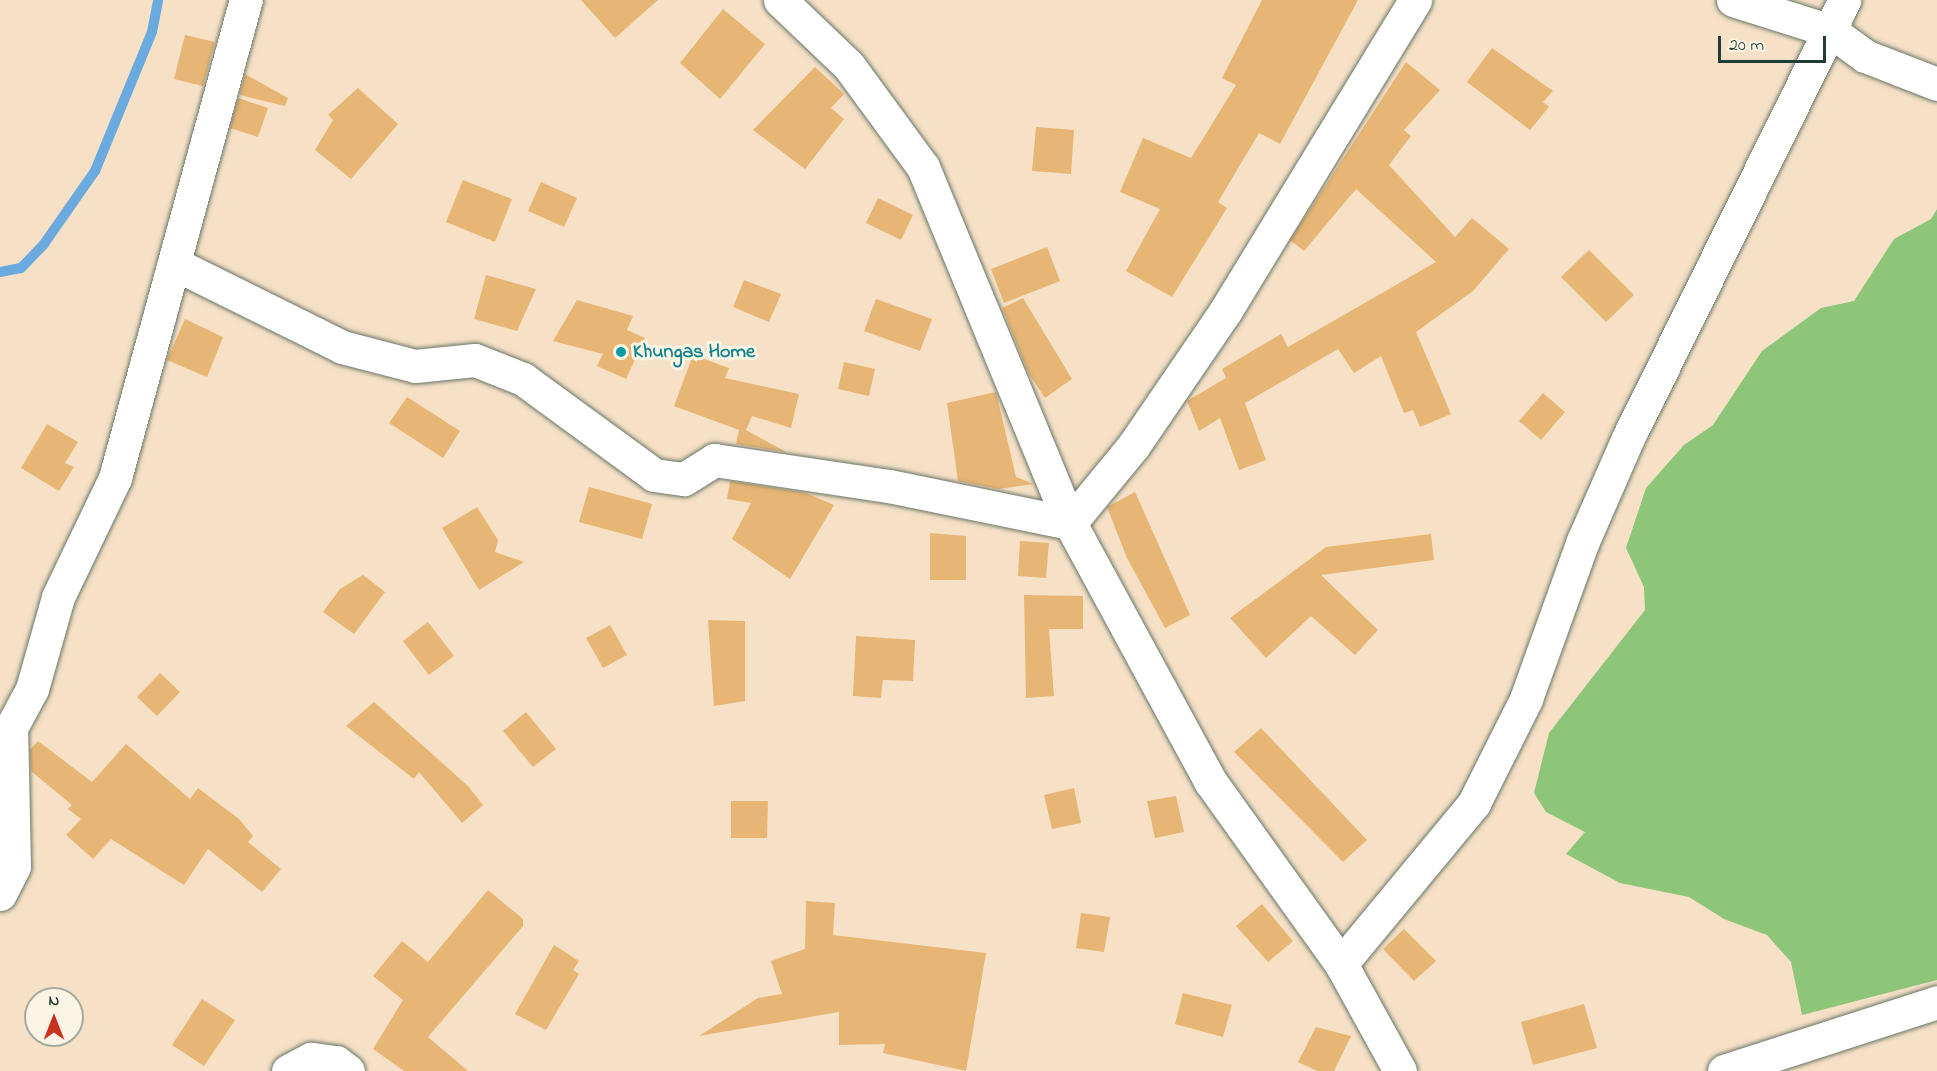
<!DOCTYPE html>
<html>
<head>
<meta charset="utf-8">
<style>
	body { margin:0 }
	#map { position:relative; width:1937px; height:1071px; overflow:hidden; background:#f6e1c7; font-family:"Indie Flower",sans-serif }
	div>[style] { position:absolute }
	.green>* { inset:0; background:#8dc579 }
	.stream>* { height:10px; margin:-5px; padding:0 5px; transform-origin:5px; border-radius:5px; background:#6baade }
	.building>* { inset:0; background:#e7b674 }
	.roads { filter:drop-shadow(0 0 2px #6a7667) drop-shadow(0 0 2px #6a7667) }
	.street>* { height:33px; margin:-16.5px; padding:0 16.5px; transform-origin:16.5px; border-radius:16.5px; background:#fff }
	.dots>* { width:16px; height:16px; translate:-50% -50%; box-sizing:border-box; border:3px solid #fcf5e5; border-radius:50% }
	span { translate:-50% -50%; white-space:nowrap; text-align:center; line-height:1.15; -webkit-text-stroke:6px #fcf5e5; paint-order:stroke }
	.culture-label { font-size:20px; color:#0d838f; font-weight:700 }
	.left { translate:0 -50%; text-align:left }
	.north { position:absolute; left:24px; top:987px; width:60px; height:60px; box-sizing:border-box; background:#fcf5e5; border:2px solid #a4ab9e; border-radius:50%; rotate:0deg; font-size:16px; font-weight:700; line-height:24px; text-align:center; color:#1f3d34 }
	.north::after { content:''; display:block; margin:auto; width:21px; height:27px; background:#c8321e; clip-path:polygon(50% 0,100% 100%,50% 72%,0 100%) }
	.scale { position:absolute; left:1718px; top:36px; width:108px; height:27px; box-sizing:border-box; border:3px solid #1f3d34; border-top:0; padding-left:8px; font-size:18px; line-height:21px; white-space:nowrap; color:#1f3d34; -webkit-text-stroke:4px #fcf5e5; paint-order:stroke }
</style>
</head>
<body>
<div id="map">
	<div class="green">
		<i style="clip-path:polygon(1937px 209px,1937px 980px,1802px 1015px,1791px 962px,1767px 935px,1724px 919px,1689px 897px,1620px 883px,1566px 854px,1585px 832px,1546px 812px,1534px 793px,1549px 733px,1645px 610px,1644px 587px,1626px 548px,1646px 488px,1684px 445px,1713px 425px,1762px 351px,1821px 308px,1854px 301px,1894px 239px,1931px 219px)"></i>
	</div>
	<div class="stream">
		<i style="left:0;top:272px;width:21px;rotate:-11deg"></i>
		<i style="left:21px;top:268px;width:33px;rotate:-46deg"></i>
		<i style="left:44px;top:244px;width:89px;rotate:-55.1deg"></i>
		<i style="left:95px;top:171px;width:150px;rotate:-67.7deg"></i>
		<i style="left:152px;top:32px;width:33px;rotate:-79deg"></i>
	</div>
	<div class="building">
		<i style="clip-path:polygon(581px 0,658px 0,615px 38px)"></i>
		<i style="clip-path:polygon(1262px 0,1358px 0,1280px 144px,1259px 133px,1218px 202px,1227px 208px,1172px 297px,1126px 271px,1160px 209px,1120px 192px,1143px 138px,1191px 158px,1236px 85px,1222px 78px)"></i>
		<i style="clip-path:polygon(723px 9px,765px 44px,720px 99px,680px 63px)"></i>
		<i style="clip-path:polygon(185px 35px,215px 42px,203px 86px,174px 79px)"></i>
		<i style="clip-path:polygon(1492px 48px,1553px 91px,1543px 102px,1549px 107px,1530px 130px,1467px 82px)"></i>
		<i style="clip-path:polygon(1406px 62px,1440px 90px,1404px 130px,1411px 136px,1389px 165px,1455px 237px,1472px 218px,1509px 249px,1473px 291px,1416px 332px,1451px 414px,1420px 427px,1413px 410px,1404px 413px,1381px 356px,1354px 373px,1338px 349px,1245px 403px,1266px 460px,1239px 470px,1220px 418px,1199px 431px,1187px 401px,1226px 378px,1222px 369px,1281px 334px,1288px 347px,1436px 262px,1356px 189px,1304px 251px,1290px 240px)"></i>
		<i style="clip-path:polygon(815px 67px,844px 94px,831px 108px,844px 119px,805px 169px,753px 130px)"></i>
		<i style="clip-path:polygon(245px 74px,288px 98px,285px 106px,240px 95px)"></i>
		<i style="clip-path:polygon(358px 88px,398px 124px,351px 179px,315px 150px,333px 120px,328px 115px)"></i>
		<i style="clip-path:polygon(238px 98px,268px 108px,258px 137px,230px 128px)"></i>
		<i style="clip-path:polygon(1036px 127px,1074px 130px,1071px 174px,1032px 171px)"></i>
		<i style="clip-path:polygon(463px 180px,512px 199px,495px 242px,446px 222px)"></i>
		<i style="clip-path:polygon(541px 182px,577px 198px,564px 227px,528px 211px)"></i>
		<i style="clip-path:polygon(878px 198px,913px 215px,901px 240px,866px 223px)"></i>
		<i style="clip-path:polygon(1047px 247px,1060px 281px,1004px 303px,991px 269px)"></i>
		<i style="clip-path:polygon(1589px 250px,1634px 295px,1606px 322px,1561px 277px)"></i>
		<i style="clip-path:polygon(486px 275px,536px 289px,517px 331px,474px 319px)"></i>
		<i style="clip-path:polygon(744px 280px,781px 294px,769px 322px,733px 307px)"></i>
		<i style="clip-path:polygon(1023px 298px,1072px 379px,1045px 398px,1029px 374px,1002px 308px)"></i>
		<i style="clip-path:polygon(876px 299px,932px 319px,920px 351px,864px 331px)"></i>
		<i style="clip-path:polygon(577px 300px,633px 316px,627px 330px,645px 338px,626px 379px,597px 366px,603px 354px,553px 341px)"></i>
		<i style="clip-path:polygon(185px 319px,223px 337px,207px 377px,167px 360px)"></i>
		<i style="clip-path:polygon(693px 355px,729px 368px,725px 378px,799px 394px,791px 428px,752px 416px,746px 430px,786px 452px,736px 444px,739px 430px,674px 406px)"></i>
		<i style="clip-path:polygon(844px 362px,875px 369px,869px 396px,838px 389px)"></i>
		<i style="clip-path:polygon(996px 392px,1016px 477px,1034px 484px,999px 489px,958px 481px,947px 403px)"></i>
		<i style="clip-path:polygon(1543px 393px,1565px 412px,1541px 440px,1519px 421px)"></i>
		<i style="clip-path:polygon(407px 397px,460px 431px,443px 458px,389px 423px)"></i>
		<i style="clip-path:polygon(47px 424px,78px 442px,65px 463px,74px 467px,59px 491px,21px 468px)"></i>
		<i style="clip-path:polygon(730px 481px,806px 493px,834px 505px,790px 579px,732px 539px,751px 503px,727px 499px)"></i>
		<i style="clip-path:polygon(589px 487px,652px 504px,642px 539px,579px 522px)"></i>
		<i style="clip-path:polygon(1135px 492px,1190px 615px,1165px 628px,1127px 558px,1107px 507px)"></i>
		<i style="clip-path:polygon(477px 507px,498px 540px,495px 552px,524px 562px,479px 590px,442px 528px)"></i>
		<i style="clip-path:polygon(930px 533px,966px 536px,966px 580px,930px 580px)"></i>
		<i style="clip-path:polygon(1431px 534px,1434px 560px,1321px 575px,1378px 630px,1355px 655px,1311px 616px,1266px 658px,1230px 618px,1326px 547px)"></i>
		<i style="clip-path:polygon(1020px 541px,1049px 543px,1046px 578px,1018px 576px)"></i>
		<i style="clip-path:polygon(363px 575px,385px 592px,354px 634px,323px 612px,340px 589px)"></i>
		<i style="clip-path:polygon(1024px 595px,1083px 596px,1083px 629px,1049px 629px,1054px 696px,1026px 698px)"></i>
		<i style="clip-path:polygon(708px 620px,745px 621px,745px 701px,714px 706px)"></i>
		<i style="clip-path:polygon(428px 622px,454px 656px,429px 675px,403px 641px)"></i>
		<i style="clip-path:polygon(610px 625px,627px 655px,603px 668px,586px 638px)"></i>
		<i style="clip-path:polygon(856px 636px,915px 640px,913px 681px,883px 680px,881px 698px,853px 696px)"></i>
		<i style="clip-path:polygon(160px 673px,180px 692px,157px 716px,137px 697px)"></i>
		<i style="clip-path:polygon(374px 702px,468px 786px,483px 805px,462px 823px,419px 772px,414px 779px,346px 726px)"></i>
		<i style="clip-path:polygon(526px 712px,556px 749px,533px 767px,503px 731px)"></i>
		<i style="clip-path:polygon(1261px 728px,1367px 840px,1343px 862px,1234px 752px)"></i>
		<i style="clip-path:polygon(38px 741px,92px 782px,126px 744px,190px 799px,198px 788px,239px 819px,253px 836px,248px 842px,281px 869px,262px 892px,208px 849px,184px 885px,111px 839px,93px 859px,66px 835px,81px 819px,68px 809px,72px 805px,31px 771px,30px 750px)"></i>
		<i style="clip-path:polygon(1074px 788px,1081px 823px,1052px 829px,1044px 795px)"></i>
		<i style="clip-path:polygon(1176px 796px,1184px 832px,1155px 838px,1147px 801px)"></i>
		<i style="clip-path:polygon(731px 801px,768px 801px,767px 838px,731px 838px)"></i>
		<i style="clip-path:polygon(488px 890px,523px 919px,523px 926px,428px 1037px,468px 1071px,404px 1071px,373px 1049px,403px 1000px,373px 976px,402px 941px,428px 962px)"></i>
		<i style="clip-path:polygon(806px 901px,835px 903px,833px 935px,986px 953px,966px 1071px,883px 1053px,885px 1044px,839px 1045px,839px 1012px,699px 1036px,758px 998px,782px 994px,771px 961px,805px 949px)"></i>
		<i style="clip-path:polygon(1262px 904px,1293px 941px,1268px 962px,1236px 926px)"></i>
		<i style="clip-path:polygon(1081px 913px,1110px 917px,1104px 952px,1076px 948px)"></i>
		<i style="clip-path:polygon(1404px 929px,1436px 961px,1414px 981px,1383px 949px)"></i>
		<i style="clip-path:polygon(554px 945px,579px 961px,573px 970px,579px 974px,546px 1030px,515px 1014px)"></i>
		<i style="clip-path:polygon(1183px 993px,1232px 1005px,1223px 1037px,1175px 1024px)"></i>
		<i style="clip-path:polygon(202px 999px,235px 1020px,204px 1066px,172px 1045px)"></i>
		<i style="clip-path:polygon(1584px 1004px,1597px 1048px,1533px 1065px,1521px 1022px)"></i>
		<i style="clip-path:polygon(1316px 1027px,1351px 1036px,1334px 1071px,1317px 1071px,1298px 1062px)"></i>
	</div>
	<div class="roads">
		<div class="street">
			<i style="left:780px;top:0;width:95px;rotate:43.7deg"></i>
			<i style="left:849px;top:66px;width:125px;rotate:53.8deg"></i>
			<i style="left:923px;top:167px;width:385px;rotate:67.6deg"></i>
			<i style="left:1070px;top:523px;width:294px;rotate:61.5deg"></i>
			<i style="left:1210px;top:781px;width:225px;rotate:54.4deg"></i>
			<i style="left:1341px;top:964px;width:122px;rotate:61.1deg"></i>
			<i style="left:1733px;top:0;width:103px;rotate:17.6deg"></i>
			<i style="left:1831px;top:31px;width:42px;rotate:36.3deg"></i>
			<i style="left:1865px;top:56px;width:77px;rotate:21.3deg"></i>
			<i style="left:177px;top:265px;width:184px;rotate:26.4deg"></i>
			<i style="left:342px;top:347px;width:75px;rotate:14.6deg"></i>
			<i style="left:415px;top:366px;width:60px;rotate:-5.7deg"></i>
			<i style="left:475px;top:360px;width:52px;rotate:21.6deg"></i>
			<i style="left:523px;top:379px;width:162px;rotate:36.2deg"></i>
			<i style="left:654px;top:475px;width:30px;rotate:8deg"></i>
			<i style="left:684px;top:479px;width:36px;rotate:-32deg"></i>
			<i style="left:714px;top:460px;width:177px;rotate:8.5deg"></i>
			<i style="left:889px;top:486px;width:185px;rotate:11.6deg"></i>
			<i style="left:1070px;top:523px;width:101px;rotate:-50.6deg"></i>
			<i style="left:1134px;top:445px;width:163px;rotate:-55.7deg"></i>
			<i style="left:1226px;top:310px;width:363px;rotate:-58.6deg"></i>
			<i style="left:0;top:894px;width:31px;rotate:-63deg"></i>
			<i style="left:14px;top:866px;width:138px;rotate:-91.2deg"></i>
			<i style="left:11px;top:728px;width:44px;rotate:-61.7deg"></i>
			<i style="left:32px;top:689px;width:96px;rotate:-74.2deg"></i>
			<i style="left:58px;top:597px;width:132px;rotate:-64.4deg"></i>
			<i style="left:115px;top:478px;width:496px;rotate:-74.7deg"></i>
			<i style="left:1341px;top:964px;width:209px;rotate:-50.4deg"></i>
			<i style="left:1474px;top:803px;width:116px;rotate:-63.4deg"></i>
			<i style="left:1526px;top:699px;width:168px;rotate:-70.2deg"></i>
			<i style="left:1583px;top:541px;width:112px;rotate:-66.4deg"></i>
			<i style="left:1628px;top:438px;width:488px;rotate:-63.7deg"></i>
			<i style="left:288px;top:1071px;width:26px;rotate:-28deg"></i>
			<i style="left:311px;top:1059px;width:25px;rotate:7deg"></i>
			<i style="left:336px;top:1062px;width:15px;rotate:37deg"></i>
			<i style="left:1724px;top:1071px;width:224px;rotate:-17.9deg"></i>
		</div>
	</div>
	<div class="dots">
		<i style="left:621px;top:352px;background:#0f9aa8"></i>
	</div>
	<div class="culture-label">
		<span class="left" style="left:633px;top:352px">Khungas Home</span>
	</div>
	<div class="north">N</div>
	<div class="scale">20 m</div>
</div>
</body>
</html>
